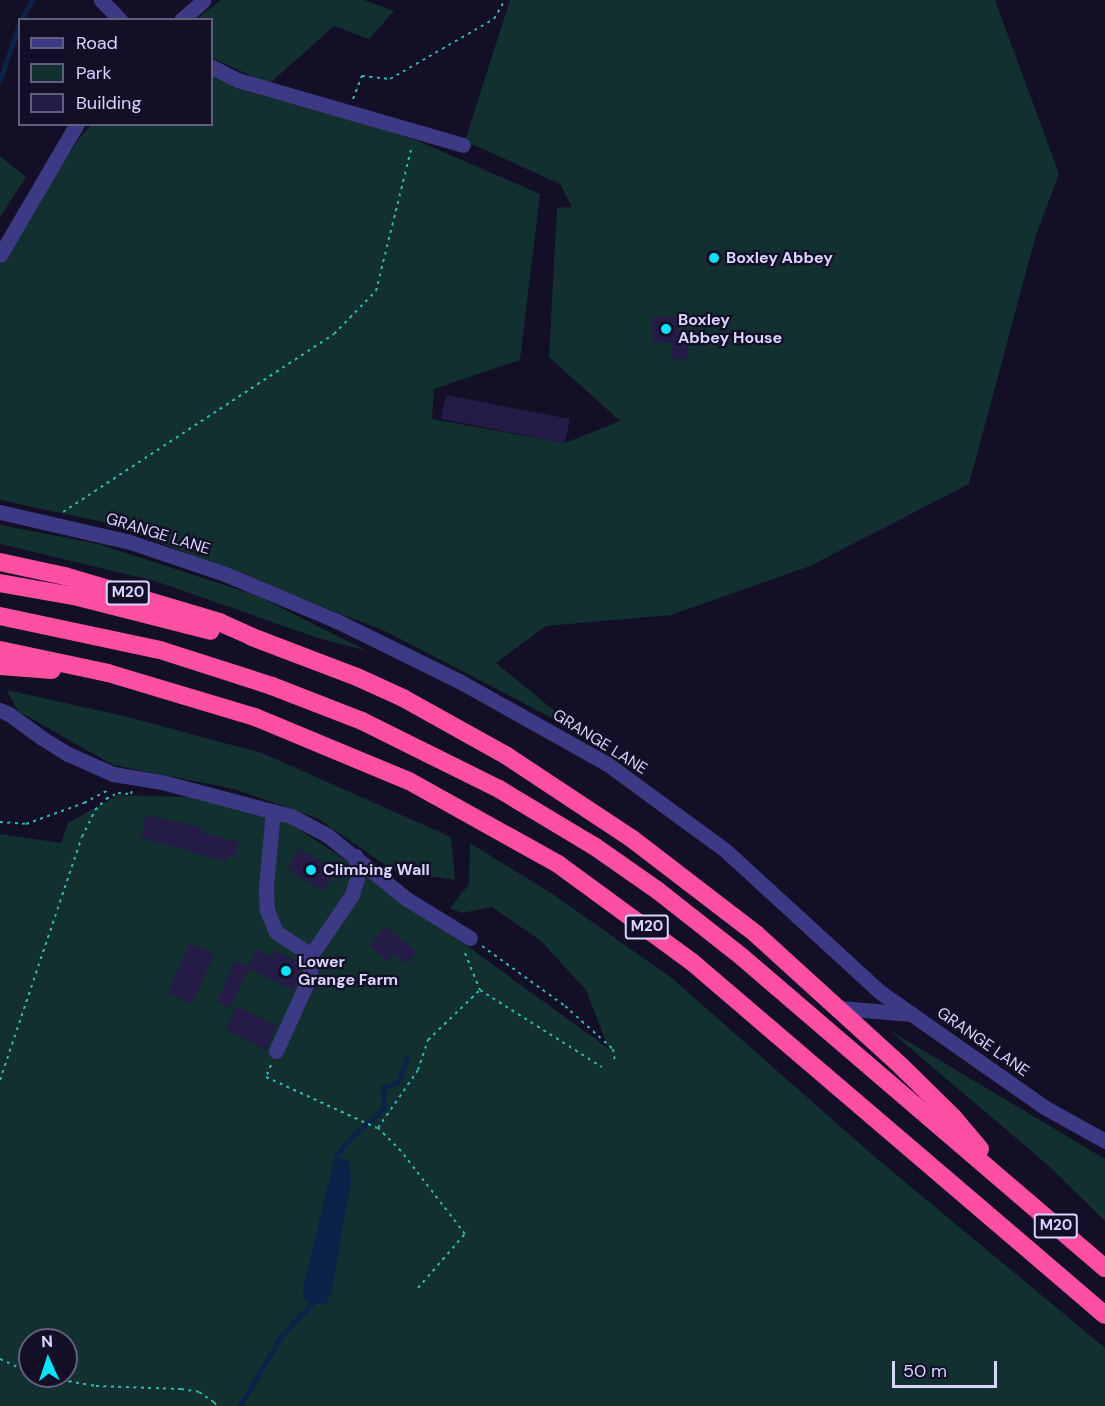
<!DOCTYPE html>
<html>
<head>
<meta charset="utf-8">
<style>
	body { margin:0 }
	#map { position:relative; width:1105px; height:1406px; overflow:hidden; background:#130f26; font-family:"DM Sans",sans-serif }
	div>[style] { position:absolute }
	.green>* { inset:0; background:#12302f }
	.water>* { inset:0; background:#0c2248 }
	.stream>* { height:4.5px; margin:-2.25px; padding:0 2.25px; transform-origin:2.25px; border-radius:2.25px; background:#0c2248 }
	.building>* { inset:0; background:#241b47 }
	.path>* { height:2px; margin-top:-1px; transform-origin:0; background:repeating-linear-gradient(90deg,#2fb8b0 0 3px,transparent 0 7.5px) }
	.minor>* { height:15px; margin:-7.5px; padding:0 7.5px; transform-origin:7.5px; border-radius:7.5px; background:#3d3a85 }
	.highway>* { height:18px; margin:-9px; padding:0 9px; transform-origin:9px; border-radius:9px; background:#ff4fa3 }
	.dots>* { width:16px; height:16px; translate:-50% -50%; box-sizing:border-box; border:3px solid #130f26; border-radius:50% }
	span { translate:-50% -50%; white-space:nowrap; text-align:center; line-height:1.15; -webkit-text-stroke:4.5px #130f26; paint-order:stroke }
	.shield-label span { padding:2px 4px; background:#130f26; border:2px solid; border-radius:4px; -webkit-text-stroke-width:0 }
	.shield-label { font-size:15px; color:#d9d4ff; font-weight:700 }
	.poi-label { font-size:16px; color:#d9d4ff; font-weight:700 }
	.left { translate:0 -50%; text-align:left }
	.street-label { font-size:16px; color:#d9d4ff }
	.legend { position:absolute; left:18px; top:18px; width:195px; height:108px; box-sizing:border-box; background:#130f26; border:2px solid #625e7d; margin:0; padding:8px 10px; list-style:none; font-size:18px; color:#d9d4ff }
	.legend li { display:flex; align-items:center; gap:12px; height:30px }
	.legend b { width:30px; border:2px solid #625e7d }
	.north { position:absolute; left:18px; top:1328px; width:60px; height:60px; box-sizing:border-box; background:#130f26; border:2px solid #625e7d; border-radius:50%; rotate:357deg; font-size:16px; font-weight:700; line-height:24px; text-align:center; color:#d9d4ff }
	.north::after { content:''; display:block; margin:auto; width:21px; height:27px; background:#00e5ff; clip-path:polygon(50% 0,100% 100%,50% 72%,0 100%) }
	.scale { position:absolute; left:892px; top:1361px; width:105px; height:27px; box-sizing:border-box; border:3px solid #d9d4ff; border-top:0; padding-left:8px; font-size:18px; line-height:21px; white-space:nowrap; color:#d9d4ff; -webkit-text-stroke:4px #130f26; paint-order:stroke }
</style>
</head>
<body>
<div id="map">
	<div class="green">
		<i style="clip-path:polygon(221px 0,364px 0,394px 11px,369px 39px,334px 26px,269px 84px,212px 58px,212px 20px,195px 20px)"></i>
		<i style="clip-path:polygon(510px 0,995px 0,1059px 174px,1036px 235px,969px 484px,810px 566px,671px 615px,546px 626px,496px 663px,583px 734px,387px 632px,112px 524px,0 500px,0 264px,78px 140px,91px 125px,212px 124px,212px 74px,418px 141px,540px 194px,520px 360px,434px 389px,432px 419px,565px 443px,620px 421px,549px 357px,557px 208px,572px 207px,560px 184px,465px 141px)"></i>
		<i style="clip-path:polygon(0 156px,26px 177px,0 217px)"></i>
		<i style="clip-path:polygon(0 525px,98px 544px,258px 596px,367px 651px,315px 637px,155px 581px,0 544px)"></i>
		<i style="clip-path:polygon(7px 690px,124px 716px,262px 753px,451px 837px,455px 880px,394px 871px,317px 818px,234px 789px,113px 765px,18px 711px)"></i>
		<i style="clip-path:polygon(evenodd,118px 795px,189px 797px,285px 820px,379px 882px,609px 1049px,586px 990px,541px 941px,492px 907px,462px 913px,450px 908px,469px 884px,470px 843px,554px 895px,673px 979px,875px 1157px,1105px 1348px,1105px 1406px,0 1406px,0 834px,61px 843px,68px 823px,118px 795px,30px 1340px,66px 1340px,66px 1376px,30px 1376px,30px 1340px)"></i>
		<i style="clip-path:polygon(889px 1030px,1105px 1159px,1105px 1221px,1050px 1167px)"></i>
	</div>
	<div class="water">
		<i style="clip-path:polygon(345px 1158px,350px 1163px,351px 1182px,332px 1292px,326px 1304px,315px 1304px,303px 1298px,304px 1284px,334px 1159px)"></i>
	</div>
	<div class="stream">
		<i style="left:21px;top:20px;width:23px;rotate:-61deg"></i>
		<i style="left:0;top:80px;width:61px;rotate:-71deg"></i>
		<i style="left:337px;top:1163px;width:7px;rotate:-98deg"></i>
		<i style="left:336px;top:1156px;width:19px;rotate:-51deg"></i>
		<i style="left:348px;top:1141px;width:49px;rotate:-42.5deg"></i>
		<i style="left:384px;top:1108px;width:20px;rotate:-93deg"></i>
		<i style="left:383px;top:1088px;width:16px;rotate:-22deg"></i>
		<i style="left:398px;top:1082px;width:27px;rotate:-70deg"></i>
		<i style="left:240px;top:1406px;width:81px;rotate:-59.6deg"></i>
		<i style="left:281px;top:1336px;width:50px;rotate:-46.6deg"></i>
	</div>
	<div class="building">
		<i style="clip-path:polygon(652px 317px,678px 317px,679px 342px,688px 341px,688px 359px,672px 360px,672px 342px,653px 343px)"></i>
		<i style="clip-path:polygon(446px 395px,570px 419px,565px 443px,441px 419px)"></i>
		<i style="clip-path:polygon(146px 815px,203px 828px,201px 833px,239px 842px,235px 857px,228px 855px,226px 862px,141px 837px)"></i>
		<i style="clip-path:polygon(300px 848px,336px 871px,323px 891px,287px 868px)"></i>
		<i style="clip-path:polygon(385px 926px,417px 952px,406px 964px,393px 953px,387px 961px,369px 946px)"></i>
		<i style="clip-path:polygon(189px 944px,215px 952px,192px 1004px,168px 993px)"></i>
		<i style="clip-path:polygon(256px 949px,272px 957px,275px 950px,301px 963px,300px 974px,293px 990px,249px 968px,231px 1008px,217px 1002px,235px 961px,248px 966px)"></i>
		<i style="clip-path:polygon(236px 1006px,277px 1026px,266px 1050px,226px 1030px)"></i>
	</div>
	<div class="path">
		<i style="left:353px;top:99px;width:25px;rotate:-69deg"></i>
		<i style="left:362px;top:76px;width:28px;rotate:6deg"></i>
		<i style="left:390px;top:79px;width:120px;rotate:-30deg"></i>
		<i style="left:494px;top:19px;width:22px;rotate:-60deg"></i>
		<i style="left:63px;top:512px;width:324px;rotate:-33.3deg"></i>
		<i style="left:334px;top:334px;width:60px;rotate:-45.7deg"></i>
		<i style="left:376px;top:291px;width:150px;rotate:-76.1deg"></i>
		<i style="left:0;top:822px;width:26px;rotate:4deg"></i>
		<i style="left:26px;top:824px;width:62px;rotate:-19.9deg"></i>
		<i style="left:84px;top:803px;width:30px;rotate:-28deg"></i>
		<i style="left:482px;top:946px;width:102px;rotate:35.9deg"></i>
		<i style="left:565px;top:1006px;width:64px;rotate:41.9deg"></i>
		<i style="left:613px;top:1049px;width:12px;rotate:81deg"></i>
		<i style="left:465px;top:953px;width:40px;rotate:68deg"></i>
		<i style="left:480px;top:990px;width:144px;rotate:32.3deg"></i>
		<i style="left:271px;top:1065px;width:13px;rotate:113deg"></i>
		<i style="left:266px;top:1077px;width:122px;rotate:24.7deg"></i>
		<i style="left:0;top:1080px;width:256px;rotate:-71.4deg"></i>
		<i style="left:82px;top:837px;width:30px;rotate:-64deg"></i>
		<i style="left:95px;top:810px;width:16px;rotate:-45deg"></i>
		<i style="left:106px;top:799px;width:13px;rotate:-27deg"></i>
		<i style="left:118px;top:793px;width:13px;rotate:4deg"></i>
		<i style="left:131px;top:794px;width:3px;rotate:-72deg"></i>
		<i style="left:418px;top:1288px;width:72px;rotate:-49deg"></i>
		<i style="left:465px;top:1234px;width:105px;rotate:-127.6deg"></i>
		<i style="left:401px;top:1151px;width:33px;rotate:-135deg"></i>
		<i style="left:378px;top:1128px;width:70px;rotate:-55.4deg"></i>
		<i style="left:418px;top:1070px;width:32px;rotate:-72deg"></i>
		<i style="left:428px;top:1040px;width:72px;rotate:-43.9deg"></i>
		<i style="left:0;top:1359px;width:33px;rotate:25deg"></i>
		<i style="left:39px;top:1376px;width:58px;rotate:10deg"></i>
		<i style="left:96px;top:1386px;width:85px;rotate:2deg"></i>
		<i style="left:181px;top:1389px;width:18px;rotate:9deg"></i>
		<i style="left:199px;top:1392px;width:18px;rotate:34deg"></i>
		<i style="left:214px;top:1402px;width:5px;rotate:53deg"></i>
	</div>
	<div class="minor">
		<i style="left:101px;top:0;width:28px;rotate:46deg"></i>
		<i style="left:181px;top:20px;width:30px;rotate:-41deg"></i>
		<i style="left:212px;top:67px;width:29px;rotate:27deg"></i>
		<i style="left:238px;top:80px;width:234px;rotate:16.1deg"></i>
		<i style="left:0;top:255px;width:152px;rotate:-59.6deg"></i>
		<i style="left:0;top:512px;width:133px;rotate:13deg"></i>
		<i style="left:130px;top:542px;width:100px;rotate:18.6deg"></i>
		<i style="left:225px;top:574px;width:121px;rotate:22.8deg"></i>
		<i style="left:337px;top:621px;width:136px;rotate:26.2deg"></i>
		<i style="left:459px;top:681px;width:168px;rotate:29.2deg"></i>
		<i style="left:606px;top:763px;width:147px;rotate:36.2deg"></i>
		<i style="left:725px;top:850px;width:210px;rotate:42.5deg"></i>
		<i style="left:880px;top:992px;width:200px;rotate:35deg"></i>
		<i style="left:1044px;top:1107px;width:70px;rotate:29.1deg"></i>
		<i style="left:0;top:710px;width:10px;rotate:24deg"></i>
		<i style="left:9px;top:714px;width:41px;rotate:36deg"></i>
		<i style="left:42px;top:738px;width:31px;rotate:32deg"></i>
		<i style="left:68px;top:754px;width:49px;rotate:24deg"></i>
		<i style="left:113px;top:774px;width:50px;rotate:9.3deg"></i>
		<i style="left:162px;top:782px;width:133px;rotate:14.8deg"></i>
		<i style="left:291px;top:816px;width:41px;rotate:27.8deg"></i>
		<i style="left:327px;top:835px;width:102px;rotate:38.7deg"></i>
		<i style="left:407px;top:899px;width:74px;rotate:31.8deg"></i>
		<i style="left:273px;top:811px;width:76px;rotate:95.3deg"></i>
		<i style="left:266px;top:887px;width:23px;rotate:88deg"></i>
		<i style="left:267px;top:910px;width:24px;rotate:68deg"></i>
		<i style="left:276px;top:932px;width:42px;rotate:33.3deg"></i>
		<i style="left:840px;top:1008px;width:72px;rotate:4.8deg"></i>
		<i style="left:276px;top:1051px;width:82px;rotate:-65.6deg"></i>
		<i style="left:310px;top:976px;width:21px;rotate:-87deg"></i>
		<i style="left:311px;top:955px;width:73px;rotate:-55.7deg"></i>
		<i style="left:352px;top:895px;width:19px;rotate:-74deg"></i>
		<i style="left:357px;top:877px;width:21px;rotate:-93deg"></i>
	</div>
	<div class="highway">
		<i style="left:0;top:562px;width:66px;rotate:12.2deg"></i>
		<i style="left:65px;top:576px;width:161px;rotate:16.6deg"></i>
		<i style="left:219px;top:622px;width:36px;rotate:24deg"></i>
		<i style="left:252px;top:637px;width:112px;rotate:20.9deg"></i>
		<i style="left:357px;top:677px;width:51px;rotate:24.5deg"></i>
		<i style="left:403px;top:698px;width:119px;rotate:29.1deg"></i>
		<i style="left:507px;top:756px;width:149px;rotate:33.5deg"></i>
		<i style="left:631px;top:838px;width:158px;rotate:37.5deg"></i>
		<i style="left:756px;top:934px;width:196px;rotate:42.3deg"></i>
		<i style="left:901px;top:1066px;width:73px;rotate:44.4deg"></i>
		<i style="left:953px;top:1117px;width:42px;rotate:49.8deg"></i>
		<i style="left:0;top:583px;width:75px;rotate:10deg"></i>
		<i style="left:74px;top:596px;width:141px;rotate:14.3deg"></i>
		<i style="left:0;top:616px;width:164px;rotate:12deg"></i>
		<i style="left:160px;top:650px;width:118px;rotate:17.8deg"></i>
		<i style="left:272px;top:686px;width:97px;rotate:21.3deg"></i>
		<i style="left:362px;top:721px;width:153px;rotate:26.4deg"></i>
		<i style="left:499px;top:789px;width:111px;rotate:31deg"></i>
		<i style="left:594px;top:846px;width:77px;rotate:34.9deg"></i>
		<i style="left:657px;top:890px;width:108px;rotate:38.2deg"></i>
		<i style="left:742px;top:957px;width:478px;rotate:40.6deg"></i>
		<i style="left:0;top:650px;width:110px;rotate:12deg"></i>
		<i style="left:108px;top:673px;width:153px;rotate:16.7deg"></i>
		<i style="left:255px;top:717px;width:167px;rotate:22.6deg"></i>
		<i style="left:409px;top:781px;width:171px;rotate:29.1deg"></i>
		<i style="left:558px;top:864px;width:166px;rotate:36.2deg"></i>
		<i style="left:692px;top:962px;width:543px;rotate:40.52deg"></i>
		<i style="left:0;top:666px;width:52px;rotate:4.4deg"></i>
	</div>
	<div class="dots">
		<i style="left:714px;top:258px;background:#00e5ff"></i>
		<i style="left:666px;top:329px;background:#00e5ff"></i>
		<i style="left:311px;top:870px;background:#00e5ff"></i>
		<i style="left:286px;top:971px;background:#00e5ff"></i>
	</div>
	<div class="shield-label">
		<span style="left:128px;top:593px">M20</span>
		<span style="left:647px;top:927px">M20</span>
		<span style="left:1056px;top:1226px">M20</span>
	</div>
	<div class="poi-label">
		<span class="left" style="left:726px;top:258px">Boxley Abbey</span>
		<span class="left" style="left:678px;top:329px">Boxley<br>Abbey House</span>
		<span class="left" style="left:323px;top:870px">Climbing Wall</span>
		<span class="left" style="left:298px;top:971px">Lower<br>Grange Farm</span>
	</div>
	<div class="street-label">
		<span style="left:158px;top:534px;rotate:17deg">GRANGE LANE</span>
		<span style="left:600px;top:742px;rotate:32deg">GRANGE LANE</span>
		<span style="left:983px;top:1042px;rotate:35deg">GRANGE LANE</span>
	</div>
	<ul class="legend">
	<li><b style="height:8px;background:#3d3a85"></b>Road</li>
	<li><b style="height:16px;background:#12302f"></b>Park</li>
	<li><b style="height:16px;background:#241b47"></b>Building</li>
	</ul>
	<div class="north">N</div>
	<div class="scale">50 m</div>
</div>
</body>
</html>
